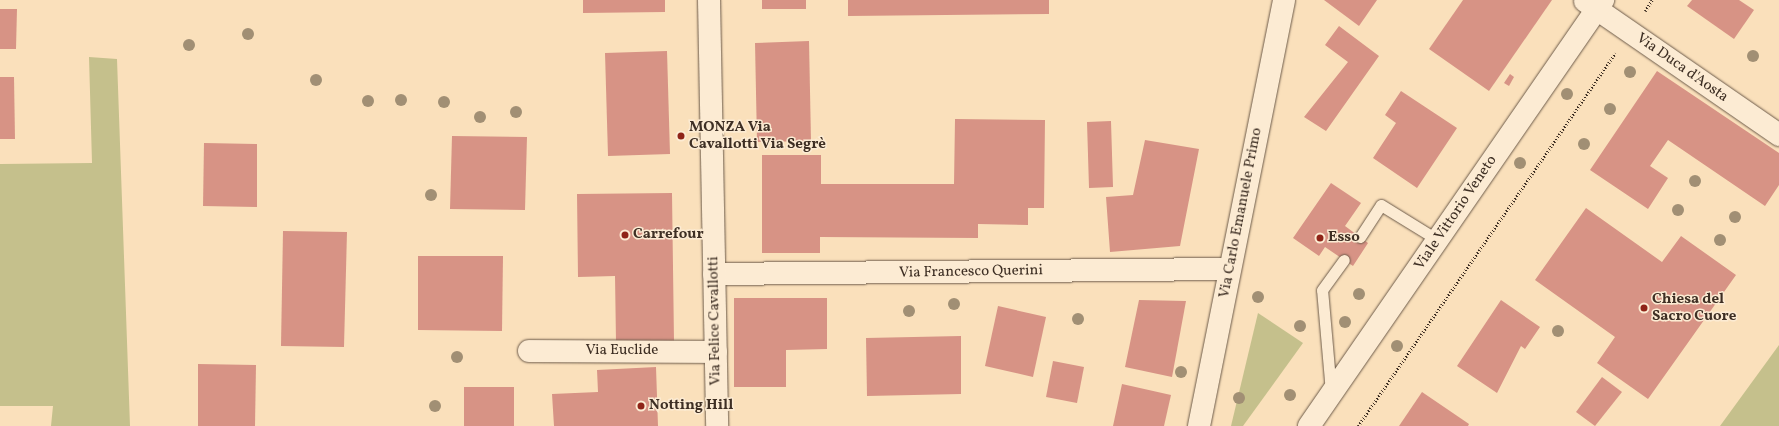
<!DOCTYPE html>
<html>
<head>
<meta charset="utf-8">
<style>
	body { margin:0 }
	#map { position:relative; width:1779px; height:426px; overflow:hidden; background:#fae0bb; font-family:Vollkorn,serif }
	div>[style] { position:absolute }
	.green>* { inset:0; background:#c5c08c }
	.building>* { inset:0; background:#d79385 }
	.path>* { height:2.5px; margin-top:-1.25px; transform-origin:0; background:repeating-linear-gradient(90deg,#3e2f24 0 1px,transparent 0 3px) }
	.roads { filter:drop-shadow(0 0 1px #6d5b4a) drop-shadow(0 0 1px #6d5b4a) }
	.service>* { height:11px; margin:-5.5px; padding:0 5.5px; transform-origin:5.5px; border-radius:5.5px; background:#fcebd3 }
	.minor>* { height:22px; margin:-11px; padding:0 11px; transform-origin:11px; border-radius:11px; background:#fcebd3 }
	.tertiary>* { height:22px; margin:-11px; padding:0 11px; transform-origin:11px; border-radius:11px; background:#fcebd3 }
	.trees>* { width:12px; height:12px; margin:-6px; border-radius:50%; background:#a18f74 }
	.dots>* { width:11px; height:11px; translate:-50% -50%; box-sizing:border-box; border:2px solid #fcebd3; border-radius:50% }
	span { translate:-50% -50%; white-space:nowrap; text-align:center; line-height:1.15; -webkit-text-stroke:3px #fcebd3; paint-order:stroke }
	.street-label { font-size:15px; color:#3e2f24 }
	.poi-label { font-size:15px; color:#3e2f24; font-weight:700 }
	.left { translate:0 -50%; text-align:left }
</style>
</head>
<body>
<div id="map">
	<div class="green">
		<i style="clip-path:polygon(89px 57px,117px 59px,130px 426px,51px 426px,53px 406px,0 406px,0 164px,92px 163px)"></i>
		<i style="clip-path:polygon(1258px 313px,1303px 343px,1243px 426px,1231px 426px)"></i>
		<i style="clip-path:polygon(1779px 345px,1779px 426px,1720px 426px)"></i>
	</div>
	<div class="building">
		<i style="clip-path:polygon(583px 0,665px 0,665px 12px,583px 13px)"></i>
		<i style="clip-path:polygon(762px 0,806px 0,806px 9px,762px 9px)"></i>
		<i style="clip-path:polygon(848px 0,1049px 0,1049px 14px,848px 16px)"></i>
		<i style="clip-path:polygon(1324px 0,1377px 0,1359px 26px)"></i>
		<i style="clip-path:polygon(1463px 0,1552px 0,1489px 91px,1429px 49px)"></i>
		<i style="clip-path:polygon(1692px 0,1739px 0,1754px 10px,1734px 39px,1687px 6px)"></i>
		<i style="clip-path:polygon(0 9px,17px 9px,16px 49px,0 49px)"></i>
		<i style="clip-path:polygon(1339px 26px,1379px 56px,1326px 131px,1304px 117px,1348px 62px,1325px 45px)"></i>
		<i style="clip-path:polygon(809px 41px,811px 141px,757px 142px,755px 43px)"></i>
		<i style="clip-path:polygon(667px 51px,670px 154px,608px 156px,605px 53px)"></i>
		<i style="clip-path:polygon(1657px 71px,1779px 153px,1779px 185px,1765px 206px,1668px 140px,1650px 166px,1668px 178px,1648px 209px,1590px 170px)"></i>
		<i style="clip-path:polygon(1510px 74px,1514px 77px,1509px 86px,1504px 83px)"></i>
		<i style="clip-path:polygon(0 77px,14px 77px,15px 139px,0 139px)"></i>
		<i style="clip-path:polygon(1401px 91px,1457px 128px,1417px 188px,1373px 158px,1396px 123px,1385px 115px)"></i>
		<i style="clip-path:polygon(955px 119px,1045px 120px,1044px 208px,1028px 208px,1028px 225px,978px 224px,978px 238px,820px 237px,820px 253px,762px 253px,762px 155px,821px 155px,821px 184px,954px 184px)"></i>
		<i style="clip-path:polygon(1111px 121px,1113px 187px,1089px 188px,1087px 122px)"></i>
		<i style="clip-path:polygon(452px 136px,527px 137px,525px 210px,450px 209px)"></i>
		<i style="clip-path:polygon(1145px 140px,1199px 149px,1180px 246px,1110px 252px,1106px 197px,1133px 195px)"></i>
		<i style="clip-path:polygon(204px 143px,257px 144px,257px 207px,203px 206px)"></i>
		<i style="clip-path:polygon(1331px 183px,1361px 203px,1345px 226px,1368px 243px,1353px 266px,1325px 247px,1319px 256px,1293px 238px)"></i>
		<i style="clip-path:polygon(672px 193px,674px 341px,616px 342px,615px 276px,578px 277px,577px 194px)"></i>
		<i style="clip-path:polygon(1586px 208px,1662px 262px,1681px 236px,1736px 275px,1648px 399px,1597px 363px,1615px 337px,1535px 280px)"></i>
		<i style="clip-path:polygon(283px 231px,347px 232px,344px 347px,281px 346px)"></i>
		<i style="clip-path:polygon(418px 256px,503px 256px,502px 331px,418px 330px)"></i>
		<i style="clip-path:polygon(734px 298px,827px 298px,827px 349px,786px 350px,786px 387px,734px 387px)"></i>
		<i style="clip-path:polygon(1139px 300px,1186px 301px,1172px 377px,1125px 367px)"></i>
		<i style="clip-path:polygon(1501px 300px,1540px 327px,1525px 349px,1521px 346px,1497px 393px,1457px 366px)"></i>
		<i style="clip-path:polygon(998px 306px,1046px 317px,1033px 377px,985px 366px)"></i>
		<i style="clip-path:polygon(961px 336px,961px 394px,867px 396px,866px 338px)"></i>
		<i style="clip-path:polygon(1053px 361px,1084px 367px,1077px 403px,1046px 397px)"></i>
		<i style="clip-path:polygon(198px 364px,256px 365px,255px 426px,198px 426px)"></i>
		<i style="clip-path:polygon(656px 367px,658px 426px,554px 426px,552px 394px,598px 392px,597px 370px)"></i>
		<i style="clip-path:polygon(1602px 377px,1622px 392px,1595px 426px,1576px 412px)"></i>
		<i style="clip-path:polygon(1122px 384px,1171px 395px,1164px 426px,1113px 426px)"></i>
		<i style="clip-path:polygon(464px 387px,514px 387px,514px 426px,464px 426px)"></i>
		<i style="clip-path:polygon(1422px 392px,1469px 424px,1468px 426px,1399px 426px)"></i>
	</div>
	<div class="path">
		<i style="left:1645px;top:11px;width:13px;rotate:-58deg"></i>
		<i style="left:1358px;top:426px;width:453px;rotate:-55.4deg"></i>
	</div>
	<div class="roads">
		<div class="service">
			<i style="left:1360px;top:237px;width:38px;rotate:-57deg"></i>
			<i style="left:1381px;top:205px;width:67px;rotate:31.6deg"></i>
			<i style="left:1331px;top:392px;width:102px;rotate:-95deg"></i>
			<i style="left:1322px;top:290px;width:37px;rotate:-54deg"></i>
		</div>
		<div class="minor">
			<i style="left:1585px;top:1px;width:236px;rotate:34.6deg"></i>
			<i style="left:714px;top:274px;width:515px;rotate:-0.56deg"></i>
			<i style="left:529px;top:351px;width:187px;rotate:0.3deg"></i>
			<i style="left:1199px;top:426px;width:434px;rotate:-78.7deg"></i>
			<i style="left:1309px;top:426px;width:518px;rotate:-55.39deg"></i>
		</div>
		<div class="tertiary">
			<i style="left:709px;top:0;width:426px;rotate:88.9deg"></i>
		</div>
	</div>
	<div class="trees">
		<i style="left:248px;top:34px"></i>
		<i style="left:189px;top:45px"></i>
		<i style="left:1753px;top:56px"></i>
		<i style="left:1630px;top:72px"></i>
		<i style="left:316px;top:80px"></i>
		<i style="left:1567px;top:94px"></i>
		<i style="left:401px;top:100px"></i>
		<i style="left:368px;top:101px"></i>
		<i style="left:444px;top:102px"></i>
		<i style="left:1610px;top:109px"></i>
		<i style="left:516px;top:112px"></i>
		<i style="left:480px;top:117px"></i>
		<i style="left:1584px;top:144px"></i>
		<i style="left:1520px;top:163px"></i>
		<i style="left:1695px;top:181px"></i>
		<i style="left:431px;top:195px"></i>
		<i style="left:1678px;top:210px"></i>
		<i style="left:1735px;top:217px"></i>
		<i style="left:1720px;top:240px"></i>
		<i style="left:1359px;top:294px"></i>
		<i style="left:1258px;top:297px"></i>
		<i style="left:954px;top:304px"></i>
		<i style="left:909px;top:311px"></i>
		<i style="left:1078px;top:319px"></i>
		<i style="left:1345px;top:322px"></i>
		<i style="left:1300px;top:326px"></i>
		<i style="left:1558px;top:331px"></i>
		<i style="left:1397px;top:346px"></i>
		<i style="left:457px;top:357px"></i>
		<i style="left:1181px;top:372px"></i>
		<i style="left:1290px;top:395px"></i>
		<i style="left:1239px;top:398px"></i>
		<i style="left:435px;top:406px"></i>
	</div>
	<div class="dots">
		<i style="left:681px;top:136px;background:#8f2418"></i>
		<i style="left:625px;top:235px;background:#8f2418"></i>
		<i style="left:1320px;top:238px;background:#8f2418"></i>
		<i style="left:1644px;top:308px;background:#8f2418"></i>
		<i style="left:641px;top:406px;background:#8f2418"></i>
	</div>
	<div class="street-label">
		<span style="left:1682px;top:68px;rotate:35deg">Via Duca d'Aosta</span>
		<span style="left:1241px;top:213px;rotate:-79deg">Via Carlo Emanuele Primo</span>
		<span style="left:1456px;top:213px;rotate:-56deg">Viale Vittorio Veneto</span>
		<span style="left:971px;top:272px;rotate:-1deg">Via Francesco Querini</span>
		<span style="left:715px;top:321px;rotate:-91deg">Via Felice Cavallotti</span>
		<span style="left:622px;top:351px">Via Euclide</span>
	</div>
	<div class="poi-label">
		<span class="left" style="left:689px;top:136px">MONZA Via<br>Cavallotti Via Segrè</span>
		<span class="left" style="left:633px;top:235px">Carrefour</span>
		<span class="left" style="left:1328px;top:238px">Esso</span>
		<span class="left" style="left:1652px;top:308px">Chiesa del<br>Sacro Cuore</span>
		<span class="left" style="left:649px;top:406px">Notting Hill</span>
	</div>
</div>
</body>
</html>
